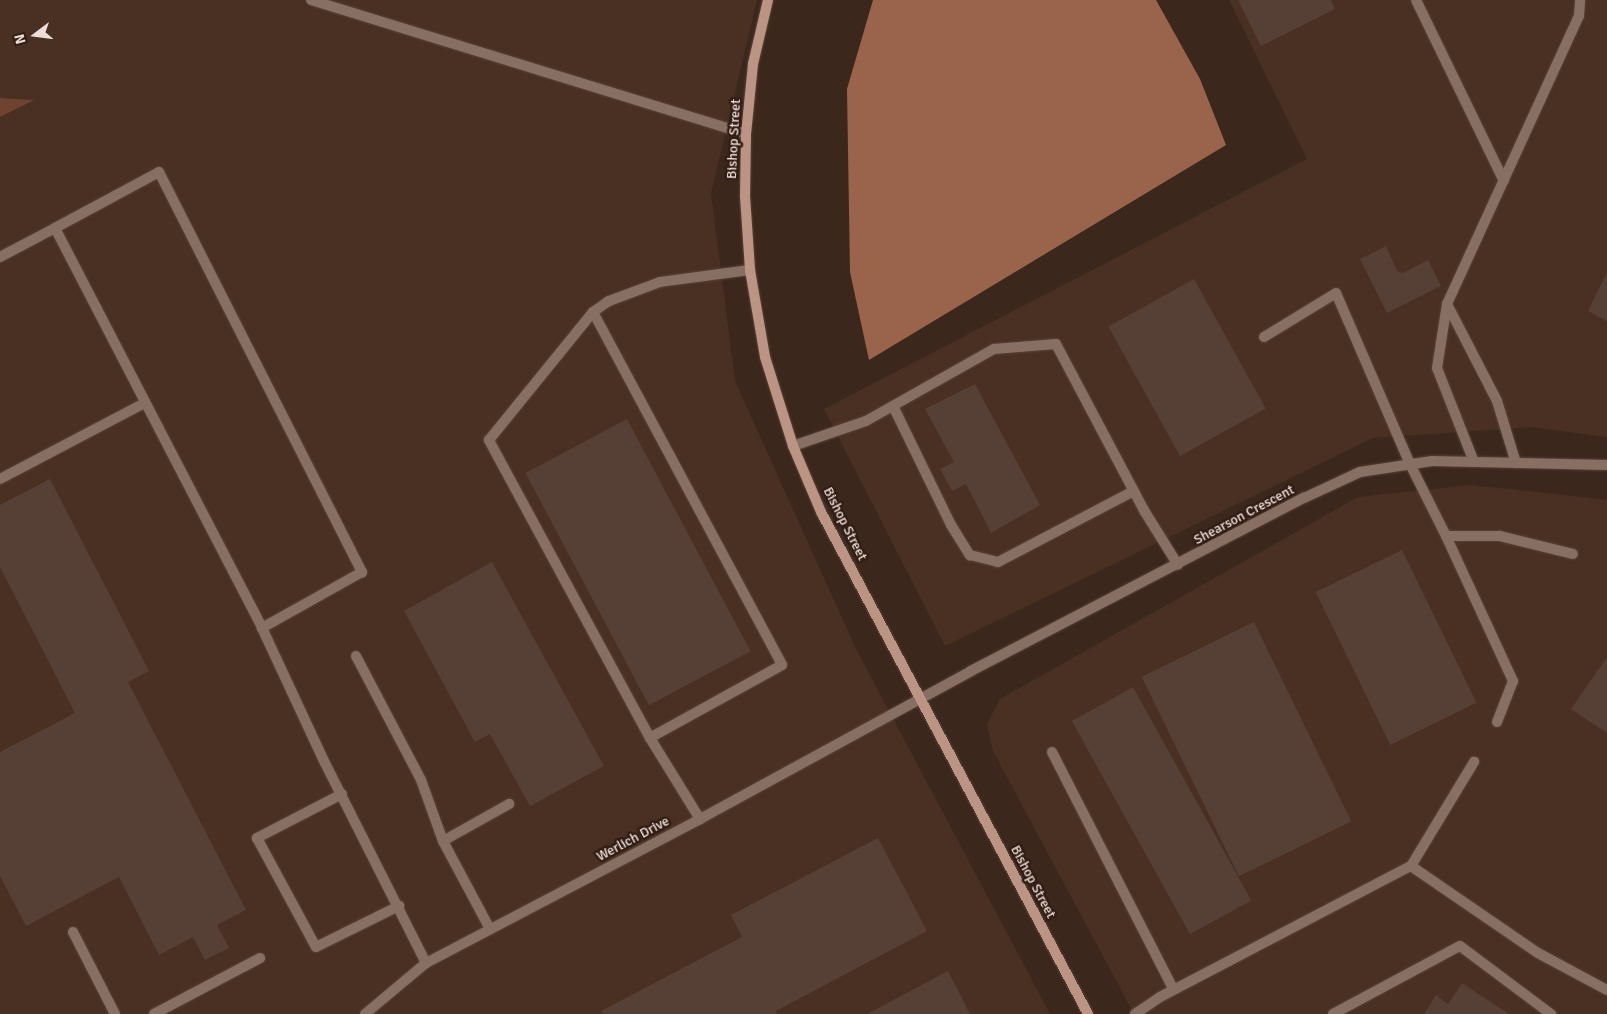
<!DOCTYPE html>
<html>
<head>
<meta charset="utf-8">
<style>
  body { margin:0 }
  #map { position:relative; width:1607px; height:1014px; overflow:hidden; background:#3c271d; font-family:Signika,sans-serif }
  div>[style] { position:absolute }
  .built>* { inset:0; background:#4a3023 }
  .green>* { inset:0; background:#6f432f }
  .water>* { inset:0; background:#9a644c }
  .building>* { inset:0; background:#563f35; transform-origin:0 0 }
  .roads { filter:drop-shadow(0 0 1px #58443b) drop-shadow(0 0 1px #58443b) }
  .lane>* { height:10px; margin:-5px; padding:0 5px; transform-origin:5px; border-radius:5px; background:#886f64 }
  .street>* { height:10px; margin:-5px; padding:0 5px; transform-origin:5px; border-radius:5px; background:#886f64 }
  .secondary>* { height:10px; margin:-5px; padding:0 5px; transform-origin:5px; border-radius:5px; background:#bb9483 }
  span { translate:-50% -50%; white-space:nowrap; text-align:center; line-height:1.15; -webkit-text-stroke:5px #321d14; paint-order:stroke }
  .street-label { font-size:14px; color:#edded8 }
  .north { position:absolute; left:10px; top:10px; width:50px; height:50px; -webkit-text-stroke:4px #321d14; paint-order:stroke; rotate:255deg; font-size:14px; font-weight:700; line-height:20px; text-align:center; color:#edded8 }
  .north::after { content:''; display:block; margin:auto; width:18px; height:22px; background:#edded8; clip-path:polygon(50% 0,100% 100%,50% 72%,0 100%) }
</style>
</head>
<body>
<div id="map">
  <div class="built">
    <div style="clip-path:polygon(0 0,757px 0,711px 193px,735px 381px,856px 649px,1050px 1014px,0 1014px,0 117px,33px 100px,0 98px)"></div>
    <div style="clip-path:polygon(1229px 0,1607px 0,1607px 437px,1532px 427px,1373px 438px,945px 646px,824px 409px,1307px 159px)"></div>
    <div style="clip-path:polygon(1471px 485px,1607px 500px,1607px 1014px,1134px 1014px,993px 751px,987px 724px,1000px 699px,1358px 497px)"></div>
  </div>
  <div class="green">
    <div style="clip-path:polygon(0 98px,34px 100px,0 117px)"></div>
  </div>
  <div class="water">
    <div style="clip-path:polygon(873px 0,1156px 0,1200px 79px,1226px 145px,869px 360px,850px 272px,847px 89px)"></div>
  </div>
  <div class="building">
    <div style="clip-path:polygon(1238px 0,1331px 0,1335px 9px,1261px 46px)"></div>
    <div style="clip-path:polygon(1386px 246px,1397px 271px,1403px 273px,1428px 260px,1441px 286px,1387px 313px,1360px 259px)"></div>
    <div style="clip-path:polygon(1607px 272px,1607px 321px,1588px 311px)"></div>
    <div style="left:1194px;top:279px;width:148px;height:98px;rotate:61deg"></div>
    <div style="clip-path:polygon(975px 384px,1040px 505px,991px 533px,966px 484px,952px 491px,940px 469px,954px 462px,925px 409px)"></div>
    <div style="left:627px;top:419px;width:263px;height:115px;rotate:62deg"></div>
    <div style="clip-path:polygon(50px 479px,149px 671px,128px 682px,246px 910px,217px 925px,229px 948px,205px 960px,193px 937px,159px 955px,119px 877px,26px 926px,0 876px,0 752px,75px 713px,0 567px,0 505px)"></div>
    <div style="left:1402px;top:550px;width:170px;height:96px;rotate:64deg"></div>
    <div style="clip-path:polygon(492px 562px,604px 766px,530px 806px,490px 734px,475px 742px,404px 611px)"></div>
    <div style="left:1254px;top:622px;width:222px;height:125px;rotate:64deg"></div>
    <div style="clip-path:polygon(1607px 657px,1607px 733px,1571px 709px)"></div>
    <div style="left:1133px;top:687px;width:244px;height:70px;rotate:61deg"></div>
    <div style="clip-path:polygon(878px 838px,927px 931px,776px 1011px,777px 1014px,603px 1014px,601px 1011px,742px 937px,731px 915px)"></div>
    <div style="clip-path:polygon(948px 971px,970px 1014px,867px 1014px)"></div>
    <div style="clip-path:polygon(1462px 983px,1509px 1014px,1424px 1014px,1436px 995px,1448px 1004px)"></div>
  </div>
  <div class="roads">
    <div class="lane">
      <div style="left:311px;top:0;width:455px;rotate:17.1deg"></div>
      <div style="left:1416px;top:0;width:201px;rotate:64.1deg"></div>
      <div style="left:55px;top:228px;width:118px;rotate:-28.3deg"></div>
      <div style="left:159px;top:172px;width:449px;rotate:63.1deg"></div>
      <div style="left:362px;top:572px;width:115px;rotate:150.8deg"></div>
      <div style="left:0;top:257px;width:62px;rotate:-27.8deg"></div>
      <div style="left:55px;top:228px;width:450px;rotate:62.6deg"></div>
      <div style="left:262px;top:628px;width:149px;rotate:65deg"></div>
      <div style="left:325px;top:763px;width:224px;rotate:63.2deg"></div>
      <div style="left:1447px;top:304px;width:109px;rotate:62.7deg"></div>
      <div style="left:1497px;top:401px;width:65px;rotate:73deg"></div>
      <div style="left:593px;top:312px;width:400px;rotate:61.8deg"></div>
      <div style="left:782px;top:665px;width:151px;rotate:151.1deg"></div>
      <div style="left:1264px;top:337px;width:84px;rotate:-31.4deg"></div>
      <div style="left:1336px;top:293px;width:186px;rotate:66.6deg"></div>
      <div style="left:1410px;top:464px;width:80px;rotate:63.4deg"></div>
      <div style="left:1446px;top:536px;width:160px;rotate:65.2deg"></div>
      <div style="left:1513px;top:681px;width:44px;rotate:111.3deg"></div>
      <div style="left:893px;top:406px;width:132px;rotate:64deg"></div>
      <div style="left:951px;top:525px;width:36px;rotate:58deg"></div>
      <div style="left:970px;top:555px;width:29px;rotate:14deg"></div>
      <div style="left:998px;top:562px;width:153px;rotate:-27.6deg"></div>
      <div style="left:793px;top:446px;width:77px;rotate:-18.9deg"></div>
      <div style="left:866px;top:421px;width:147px;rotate:-29.4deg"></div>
      <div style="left:994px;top:349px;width:62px;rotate:-4.6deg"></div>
      <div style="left:1056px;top:344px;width:190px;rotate:62.1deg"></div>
      <div style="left:1145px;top:512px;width:62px;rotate:58.1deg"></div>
      <div style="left:1474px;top:462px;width:101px;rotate:-111.5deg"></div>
      <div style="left:1437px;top:368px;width:65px;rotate:-81.1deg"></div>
      <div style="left:1447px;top:304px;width:317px;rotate:-65.4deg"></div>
      <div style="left:1579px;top:16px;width:16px;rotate:-86deg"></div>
      <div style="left:0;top:479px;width:164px;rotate:-27.7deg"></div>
      <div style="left:1446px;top:536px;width:54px"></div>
      <div style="left:1500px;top:536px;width:75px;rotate:13.9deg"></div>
      <div style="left:356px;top:656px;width:140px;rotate:62.3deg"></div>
      <div style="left:421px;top:780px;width:65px;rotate:70.2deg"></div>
      <div style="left:1052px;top:752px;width:267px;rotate:62.9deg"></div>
      <div style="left:342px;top:794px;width:96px;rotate:152.6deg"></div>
      <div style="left:257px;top:838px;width:124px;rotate:61.6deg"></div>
      <div style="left:316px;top:947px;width:93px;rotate:-26.3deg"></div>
      <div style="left:700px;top:819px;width:95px;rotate:-121.7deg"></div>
      <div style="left:650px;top:738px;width:339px;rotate:-118.4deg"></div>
      <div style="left:489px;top:440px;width:165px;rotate:-50.9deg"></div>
      <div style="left:593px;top:312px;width:19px;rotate:-35deg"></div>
      <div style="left:609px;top:301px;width:54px;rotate:-20.4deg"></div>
      <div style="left:660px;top:282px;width:91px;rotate:-7.6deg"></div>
      <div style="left:1411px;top:866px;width:122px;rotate:-58.8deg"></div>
      <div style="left:490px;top:929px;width:100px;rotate:-118.1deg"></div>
      <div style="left:443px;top:841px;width:76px;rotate:-29.3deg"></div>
      <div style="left:73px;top:932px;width:92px;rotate:62.9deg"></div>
      <div style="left:154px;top:1014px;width:120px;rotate:-27.8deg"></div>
      <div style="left:1135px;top:1014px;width:30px;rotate:-34deg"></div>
      <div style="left:1160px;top:997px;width:283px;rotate:-27.6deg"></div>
      <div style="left:1411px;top:866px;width:154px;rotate:34.4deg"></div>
      <div style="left:1538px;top:953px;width:78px;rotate:28.2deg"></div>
      <div style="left:1333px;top:1014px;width:144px;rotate:-28.2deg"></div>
      <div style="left:1460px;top:946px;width:114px;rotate:36.8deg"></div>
    </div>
    <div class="street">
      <div style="left:365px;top:1014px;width:80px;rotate:-39.9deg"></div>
      <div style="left:426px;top:963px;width:310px;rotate:-27.7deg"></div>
      <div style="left:700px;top:819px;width:309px;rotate:-28.6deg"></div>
      <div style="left:971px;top:671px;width:375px;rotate:-27.5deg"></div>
      <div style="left:1304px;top:498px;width:62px;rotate:-24.9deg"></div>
      <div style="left:1360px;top:472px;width:73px;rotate:-8.7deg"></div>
      <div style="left:1432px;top:461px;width:175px;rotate:1.3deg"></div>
    </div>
    <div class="secondary">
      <div style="left:768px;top:0;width:66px;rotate:103.2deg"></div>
      <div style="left:753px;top:64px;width:70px;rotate:95.7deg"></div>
      <div style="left:746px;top:134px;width:62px;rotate:90.9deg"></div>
      <div style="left:745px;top:196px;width:74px;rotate:86.1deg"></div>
      <div style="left:750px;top:270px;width:88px;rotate:80.2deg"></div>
      <div style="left:765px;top:357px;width:93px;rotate:72.5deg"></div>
      <div style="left:793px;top:446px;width:72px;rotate:67deg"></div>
      <div style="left:821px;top:512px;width:569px;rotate:61.99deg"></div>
    </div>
  </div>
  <div class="street-label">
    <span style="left:734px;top:139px;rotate:-87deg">Bishop Street</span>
    <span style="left:1244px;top:515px;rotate:-28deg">Shearson Crescent</span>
    <span style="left:845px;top:524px;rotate:63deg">Bishop Street</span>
    <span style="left:633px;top:839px;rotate:-28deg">Werlich Drive</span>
    <span style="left:1033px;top:882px;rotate:62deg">Bishop Street</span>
  </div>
  <div class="north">N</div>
</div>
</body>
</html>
